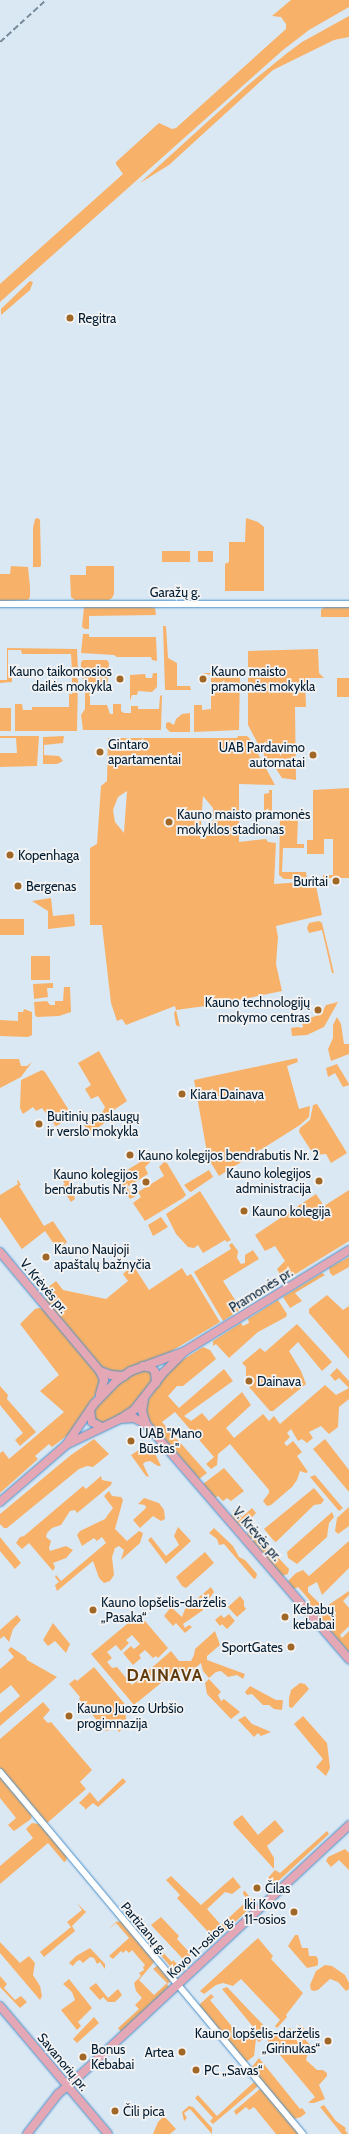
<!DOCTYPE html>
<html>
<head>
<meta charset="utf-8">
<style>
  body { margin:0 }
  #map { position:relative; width:349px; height:2134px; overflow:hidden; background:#dae8f4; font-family:Cabin,sans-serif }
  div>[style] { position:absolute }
  .green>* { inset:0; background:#f8b168; transform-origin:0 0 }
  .roads { filter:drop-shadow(0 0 1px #4a90c8) drop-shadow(0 0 1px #4a90c8) }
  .minor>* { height:6px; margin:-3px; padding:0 3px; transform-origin:3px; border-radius:3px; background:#fff }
  .major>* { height:8px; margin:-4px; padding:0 4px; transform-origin:4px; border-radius:4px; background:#e3a7b6 }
  .rail>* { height:1.5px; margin-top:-0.75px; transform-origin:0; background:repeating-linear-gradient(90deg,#768a9a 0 6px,transparent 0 9px) }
  .dots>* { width:11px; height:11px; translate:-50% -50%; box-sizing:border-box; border:2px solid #f3f3f3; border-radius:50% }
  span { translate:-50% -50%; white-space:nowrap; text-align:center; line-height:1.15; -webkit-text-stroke:3.5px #f3f3f3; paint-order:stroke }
  .poi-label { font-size:13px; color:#001b31 }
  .left { translate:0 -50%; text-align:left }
  .right { translate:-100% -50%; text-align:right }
  .street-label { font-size:13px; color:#001b31 }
  .district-label { font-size:17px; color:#623b0c; font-weight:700; letter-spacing:1px }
</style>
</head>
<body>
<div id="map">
  <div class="green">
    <div style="clip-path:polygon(291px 0,349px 0,349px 7px,309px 30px,283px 50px,0 302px,0 284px,123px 174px,116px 164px,116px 162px,159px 123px,172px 129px,176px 128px,286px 29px,286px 24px,281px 17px,272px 16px)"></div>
    <div style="clip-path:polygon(349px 16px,349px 37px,334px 40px,273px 70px,169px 165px,140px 183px,248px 85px,286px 54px,302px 42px)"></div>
    <div style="clip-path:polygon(30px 281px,33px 282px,30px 290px,1px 315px,1px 309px)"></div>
    <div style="clip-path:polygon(38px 518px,40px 520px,41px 565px,40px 567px,33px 567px,33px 528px,35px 519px)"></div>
    <div style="clip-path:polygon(246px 518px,258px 522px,264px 527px,264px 591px,225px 591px,225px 564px,229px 562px,229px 542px,245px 542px)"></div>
    <div style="left:190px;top:551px;width:11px;height:28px;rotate:90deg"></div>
    <div style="left:198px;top:551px;width:15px;height:11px"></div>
    <div style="clip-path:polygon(11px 566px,28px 567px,30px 587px,30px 597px,28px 600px,0 601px,0 574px,10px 574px)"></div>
    <div style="clip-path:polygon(86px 566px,114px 566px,114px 594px,112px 598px,109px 600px,75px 600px,71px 597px,70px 575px,86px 575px)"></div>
    <div style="clip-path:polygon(84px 607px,151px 607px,155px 608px,156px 615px,89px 616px,89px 629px,85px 629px,82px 627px)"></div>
    <div style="clip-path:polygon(324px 607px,349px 607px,349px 617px,321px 617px,321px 610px)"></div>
    <div style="clip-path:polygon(163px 626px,166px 626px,168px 658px,177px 663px,177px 686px,190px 686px,191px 690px,165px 690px)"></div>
    <div style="clip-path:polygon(83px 634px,89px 634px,89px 637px,156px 637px,157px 661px,152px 660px,151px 657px,117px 657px,114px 655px,81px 653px)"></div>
    <div style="clip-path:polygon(7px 648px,77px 649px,78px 670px,72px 672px,71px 654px,22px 654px,21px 650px,8px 650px,8px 674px,12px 675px,12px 682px,0 683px,0 680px,7px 680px)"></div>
    <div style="clip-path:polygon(318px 649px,319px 673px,324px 678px,305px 678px,306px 707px,295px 707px,296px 780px,282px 778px,271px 761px,267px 761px,248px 725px,248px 651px)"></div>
    <div style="clip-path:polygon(83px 660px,107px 660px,109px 663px,107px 689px,90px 689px,90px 705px,107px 705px,110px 714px,113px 714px,113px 704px,121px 704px,121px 711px,124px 713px,131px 713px,131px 706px,138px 706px,138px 709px,159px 709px,160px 696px,162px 695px,161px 730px,83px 730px,81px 715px,85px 709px,85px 682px,81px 676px,81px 662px)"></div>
    <div style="clip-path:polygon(153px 673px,157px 673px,157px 687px,152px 692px,138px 691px,137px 695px,132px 695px,130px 701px,130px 675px,145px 674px,146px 678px,152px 678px)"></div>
    <div style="clip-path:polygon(202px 673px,240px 673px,239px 730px,194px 732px,194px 705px,202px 705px,202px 710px,211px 709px,211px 675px)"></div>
    <div style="clip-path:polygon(72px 676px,78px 679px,77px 731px,15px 731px,15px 704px,22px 704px,23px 710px,32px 710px,32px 707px,69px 707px,69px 694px,72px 694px)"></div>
    <div style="left:349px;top:678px;width:19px;height:12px;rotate:90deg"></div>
    <div style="left:0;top:708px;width:11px;height:23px"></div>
    <div style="clip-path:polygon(190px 713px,190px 732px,170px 732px,166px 728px,166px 723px,169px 722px,174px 725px,176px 719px,182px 714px)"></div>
    <div style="clip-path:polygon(0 736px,39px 736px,37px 766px,0 767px,0 753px,17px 753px,16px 738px,0 738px)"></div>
    <div style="clip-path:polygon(64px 736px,63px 743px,44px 745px,44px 755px,59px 756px,63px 761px,57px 764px,43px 764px,43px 737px)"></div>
    <div style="clip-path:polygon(evenodd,238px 736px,247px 736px,250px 739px,275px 785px,239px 784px,239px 842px,266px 839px,268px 842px,276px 843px,274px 884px,315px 881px,322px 915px,276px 926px,278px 937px,276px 964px,282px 991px,220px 1004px,176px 1010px,180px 1027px,176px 1025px,174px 1013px,176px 1010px,175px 1006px,126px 1025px,122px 1019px,117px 1021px,111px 1003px,102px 925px,90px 925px,90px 848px,97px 844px,101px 786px,107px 781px,108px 738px,237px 738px,238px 736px,127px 791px,124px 832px,124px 833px,115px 822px,113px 810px,118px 797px,127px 791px,238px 736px,203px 796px,213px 808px,214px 819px,209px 831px,200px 838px,203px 796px)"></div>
    <div style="clip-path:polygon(349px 788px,349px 878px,323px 878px,323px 875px,333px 875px,333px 839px,324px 839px,324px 854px,307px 854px,307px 840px,313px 840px,313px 790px)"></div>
    <div style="clip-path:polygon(269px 790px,272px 790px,272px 817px,264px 817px,264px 794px,269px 793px)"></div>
    <div style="clip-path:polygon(280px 815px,298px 818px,297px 844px,304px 844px,304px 848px,283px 848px,282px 872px,306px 872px,307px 879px,284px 879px,279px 875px)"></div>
    <div style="clip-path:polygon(51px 898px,53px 916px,74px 914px,75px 926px,48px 929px,48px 911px,32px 901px)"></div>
    <div style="left:0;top:919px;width:24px;height:16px"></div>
    <div style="clip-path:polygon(319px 921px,322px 923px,334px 973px,332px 973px,322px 930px,309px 933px,307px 928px,309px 923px)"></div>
    <div style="left:31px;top:956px;width:19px;height:24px"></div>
    <div style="clip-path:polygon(53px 983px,53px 988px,47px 988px,48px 997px,34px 999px,33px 984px)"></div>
    <div style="clip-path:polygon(64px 987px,70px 987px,71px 1012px,59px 1016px,37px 1017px,35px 1015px,34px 1002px,47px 1001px,50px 1005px,55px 1005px,55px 1001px,63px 1001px)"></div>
    <div style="clip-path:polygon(338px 1002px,324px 1027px,307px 1035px,292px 1036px,291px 1028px,298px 1027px,301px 1028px,303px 1027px,302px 1021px,321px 1014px,326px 1005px)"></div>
    <div style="clip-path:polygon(24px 1009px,32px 1012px,32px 1035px,28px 1037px,0 1036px,0 1020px,18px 1021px,18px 1012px,23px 1012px)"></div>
    <div style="clip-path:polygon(337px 1017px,341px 1024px,344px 1044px,349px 1044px,349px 1054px,331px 1061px,328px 1049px,333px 1038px,333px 1025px)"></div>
    <div style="clip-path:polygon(99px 1051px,127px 1101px,111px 1112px,113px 1117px,89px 1134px,84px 1125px,102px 1113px,105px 1107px,98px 1096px,91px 1099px,85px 1089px,91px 1085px,78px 1063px)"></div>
    <div style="clip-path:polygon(297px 1058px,298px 1062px,287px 1066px,299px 1109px,310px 1106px,309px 1117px,300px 1125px,219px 1176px,208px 1158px,194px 1080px)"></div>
    <div style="clip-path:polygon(0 1059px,19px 1059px,21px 1066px,27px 1066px,32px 1062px,21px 1077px,0 1088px)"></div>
    <div style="clip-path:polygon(337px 1064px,349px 1084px,349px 1085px,343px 1087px,335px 1073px,328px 1077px,326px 1068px)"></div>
    <div style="clip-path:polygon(42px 1070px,45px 1072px,70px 1112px,69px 1118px,50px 1130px,55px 1125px,42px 1108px,36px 1111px,33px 1107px,23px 1114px,20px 1108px,21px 1080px)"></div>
    <div style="clip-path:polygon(317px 1104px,347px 1153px,331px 1163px,326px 1154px,314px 1155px,299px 1132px,300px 1128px,310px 1120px,313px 1105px)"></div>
    <div style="clip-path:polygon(158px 1151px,158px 1154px,145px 1167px,148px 1174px,127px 1187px,133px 1196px,135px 1194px,136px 1196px,130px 1199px,116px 1177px)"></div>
    <div style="clip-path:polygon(164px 1162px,167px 1163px,186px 1195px,183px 1198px,145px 1221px,133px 1203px,141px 1197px,138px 1192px,164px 1176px,159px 1167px)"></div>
    <div style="clip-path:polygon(209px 1170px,213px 1177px,191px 1192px,189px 1191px,184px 1185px)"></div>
    <div style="clip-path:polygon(69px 1178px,79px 1193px,74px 1196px,75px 1199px,71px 1202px,61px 1186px,65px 1184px,63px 1181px)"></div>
    <div style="clip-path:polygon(18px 1180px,21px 1185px,19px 1186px,44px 1226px,53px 1221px,67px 1242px,58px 1250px,45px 1231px,22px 1249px,21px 1248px,0 1217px,0 1195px,18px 1184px,17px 1181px)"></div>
    <div style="clip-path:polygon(349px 1190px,349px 1241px,284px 1281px,277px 1269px,285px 1261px,275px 1246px,265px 1251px,255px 1235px,316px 1194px,324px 1206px)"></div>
    <div style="clip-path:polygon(200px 1191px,231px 1240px,227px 1242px,225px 1240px,203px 1253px,198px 1245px,194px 1248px,188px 1247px,176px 1234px,166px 1214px)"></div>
    <div style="clip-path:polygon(161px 1217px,168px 1227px,153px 1236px,148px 1225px)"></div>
    <div style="clip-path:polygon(232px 1243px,238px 1251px,237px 1258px,241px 1264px,245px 1263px,245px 1255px,253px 1250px,259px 1259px,223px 1281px,237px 1303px,274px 1279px,277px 1280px,279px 1284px,223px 1321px,194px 1272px,231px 1249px,229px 1245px)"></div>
    <div style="clip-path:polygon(349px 1257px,349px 1267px,333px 1276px,330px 1273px,329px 1268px)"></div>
    <div style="clip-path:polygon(133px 1265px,149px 1290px,182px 1268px,187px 1276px,191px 1274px,220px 1322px,170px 1352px,115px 1374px,102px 1368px,45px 1300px,51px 1295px,46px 1289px,56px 1281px,63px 1290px,106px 1299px,128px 1281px,123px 1274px)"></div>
    <div style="clip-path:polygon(322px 1273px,325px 1275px,295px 1293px,302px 1301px,290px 1308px,283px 1297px)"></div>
    <div style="clip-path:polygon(327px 1295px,343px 1310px,349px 1306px,349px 1359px,309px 1313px,309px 1309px)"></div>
    <div style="clip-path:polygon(278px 1300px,287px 1314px,286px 1317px,258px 1332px,229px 1358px,216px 1344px,213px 1346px,213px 1341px,241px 1323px,243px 1326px,249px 1323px,248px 1319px)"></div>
    <div style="clip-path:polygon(35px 1309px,39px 1308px,44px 1310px,97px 1373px,101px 1383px,99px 1389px,69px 1434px,52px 1447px,49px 1444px,35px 1456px,38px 1459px,0 1493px,0 1453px,3px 1451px,9px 1459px,64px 1412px,40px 1391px,59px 1375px,20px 1324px)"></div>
    <div style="clip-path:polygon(297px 1324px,332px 1362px,322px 1371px,298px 1342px,289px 1351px,301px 1371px,306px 1384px,273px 1411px,270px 1411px,249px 1387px,252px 1384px,246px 1377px,246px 1367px,242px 1363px,260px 1348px,265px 1352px)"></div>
    <div style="clip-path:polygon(203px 1347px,210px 1350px,216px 1359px,183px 1386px,177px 1386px,168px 1396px,179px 1408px,224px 1369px,233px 1381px,184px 1416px,191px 1421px,202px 1413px,209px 1421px,242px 1392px,251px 1405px,226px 1428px,234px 1438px,263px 1414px,269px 1421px,274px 1416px,280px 1424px,325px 1385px,336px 1395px,349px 1388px,339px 1378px,335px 1381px,330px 1375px,337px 1368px,349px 1381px,349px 1399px,339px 1407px,338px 1427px,329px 1434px,321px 1426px,309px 1432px,313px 1438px,307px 1443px,302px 1439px,298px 1441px,291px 1429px,287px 1433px,290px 1437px,284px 1443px,287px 1446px,293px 1441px,302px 1452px,297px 1456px,308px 1472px,306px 1473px,300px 1471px,297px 1480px,292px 1487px,271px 1505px,267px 1506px,263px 1501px,269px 1493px,269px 1490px,230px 1444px,218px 1454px,217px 1465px,211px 1469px,206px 1464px,214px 1457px,175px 1412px,162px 1422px,207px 1473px,199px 1479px,147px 1418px,145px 1407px,147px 1402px,162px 1379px,176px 1364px)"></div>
    <div style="clip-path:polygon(148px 1370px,151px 1372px,152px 1382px,139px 1401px,126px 1412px,102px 1424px,94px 1419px,93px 1411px,107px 1393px,129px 1376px,140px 1371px)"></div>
    <div style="clip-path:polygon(0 1386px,8px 1395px,7px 1399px,36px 1432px,20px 1446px,15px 1440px,23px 1433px,0 1405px)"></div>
    <div style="clip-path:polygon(94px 1439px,109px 1454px,93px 1467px,87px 1466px,79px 1469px,7px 1528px,4px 1528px,0 1524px,0 1514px,71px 1455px)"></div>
    <div style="clip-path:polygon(325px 1439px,349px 1470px,349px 1492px,313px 1449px)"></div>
    <div style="clip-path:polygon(150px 1443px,161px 1466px,158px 1466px,150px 1461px,145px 1462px,143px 1464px,149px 1477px,146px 1476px,131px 1455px)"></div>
    <div style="clip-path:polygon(224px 1468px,244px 1491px,231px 1501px,227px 1498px,223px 1501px,218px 1496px,215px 1498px,203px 1484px)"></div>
    <div style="clip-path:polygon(315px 1475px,342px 1507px,343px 1508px,339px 1511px,310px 1477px)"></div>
    <div style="clip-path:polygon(101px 1476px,102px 1480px,112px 1482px,111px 1485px,77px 1513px,75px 1510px,70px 1511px,61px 1525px,52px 1528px,47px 1533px,46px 1537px,51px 1541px,49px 1548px,50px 1551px,66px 1546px,73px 1550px,66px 1558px,53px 1563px,55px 1567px,53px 1571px,29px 1543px,22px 1549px,16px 1543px,20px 1537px,24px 1536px,83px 1486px,86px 1489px)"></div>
    <div style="clip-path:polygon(314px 1488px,324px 1500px,321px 1504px,314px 1505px,276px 1542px,274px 1541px,264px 1529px)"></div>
    <div style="clip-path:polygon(109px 1491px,112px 1496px,121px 1497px,123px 1500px,115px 1529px,127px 1541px,139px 1531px,143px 1533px,140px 1543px,121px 1560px,124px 1550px,119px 1546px,115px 1548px,112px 1557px,114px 1575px,110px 1581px,104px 1583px,99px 1578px,93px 1561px,57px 1591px,55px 1585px,59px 1582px,55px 1577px,56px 1575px,61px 1581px,106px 1543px,102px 1537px,97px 1541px,94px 1538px,82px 1546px,77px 1535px,80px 1531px,105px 1519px,110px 1512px,113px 1508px,104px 1496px)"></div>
    <div style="clip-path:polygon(144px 1498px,159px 1503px,164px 1510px,165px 1519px,161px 1521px,153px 1516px,140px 1528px,133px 1520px,146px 1508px,145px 1505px,138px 1504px)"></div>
    <div style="clip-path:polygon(349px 1507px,349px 1526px,338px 1534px,335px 1531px,337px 1518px)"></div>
    <div style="clip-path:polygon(252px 1508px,256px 1513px,244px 1526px,240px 1526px,230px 1515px,235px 1514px,233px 1509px,242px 1517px)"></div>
    <div style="clip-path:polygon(332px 1512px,334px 1517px,329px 1523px,327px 1537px,297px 1564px,288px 1558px,287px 1552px)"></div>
    <div style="clip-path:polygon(178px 1527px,191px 1541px,166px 1564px,148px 1540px,151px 1537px,166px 1556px,179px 1545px,174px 1536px)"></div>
    <div style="clip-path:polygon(214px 1528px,233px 1546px,239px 1557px,245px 1560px,257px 1574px,256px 1578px,254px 1579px,224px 1544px,219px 1545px,217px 1539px,209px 1533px)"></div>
    <div style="clip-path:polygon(250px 1528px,289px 1569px,288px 1574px,282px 1576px,247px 1534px)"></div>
    <div style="clip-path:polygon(0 1537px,21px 1563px,15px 1569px,0 1551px)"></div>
    <div style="clip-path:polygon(349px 1541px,349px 1568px,322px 1595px,317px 1582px,308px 1587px,308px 1592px,324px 1608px,349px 1591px,349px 1595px,343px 1601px,349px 1608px,349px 1626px,340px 1635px,342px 1638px,349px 1631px,349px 1652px,306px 1603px,310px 1601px,306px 1596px,298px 1587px,294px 1589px,288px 1581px,296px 1573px,303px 1570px,309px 1576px)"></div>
    <div style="clip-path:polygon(205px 1552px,214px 1563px,186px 1588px,182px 1586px,176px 1577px)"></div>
    <div style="clip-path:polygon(211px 1587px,214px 1592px,209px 1599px,212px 1604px,183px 1624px,185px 1628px,189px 1625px,192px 1627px,185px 1633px,176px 1623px,173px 1626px,164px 1616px,171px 1607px,182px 1617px,185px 1609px)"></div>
    <div style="clip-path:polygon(240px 1596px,244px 1601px,244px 1606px,246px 1609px,237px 1617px,228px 1607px)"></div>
    <div style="clip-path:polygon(139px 1614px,168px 1648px,158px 1658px,156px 1656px,153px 1658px,145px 1650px,139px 1655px,141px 1658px,133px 1665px,123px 1653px,131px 1646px,134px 1649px,140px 1644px,132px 1635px,126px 1640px,129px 1643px,121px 1651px,116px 1645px,107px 1652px,112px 1658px,107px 1662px,112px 1668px,117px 1667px,132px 1685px,171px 1651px,179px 1661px,191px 1661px,194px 1655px,195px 1649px,215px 1631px,220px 1645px,207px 1656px,207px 1660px,245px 1674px,243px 1679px,237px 1675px,228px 1677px,221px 1671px,216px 1672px,209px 1678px,203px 1671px,201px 1663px,192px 1671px,182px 1673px,177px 1670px,134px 1705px,91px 1654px)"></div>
    <div style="clip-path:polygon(229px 1614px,235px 1621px,227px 1629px,222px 1624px,220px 1626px,215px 1620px,221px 1615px,224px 1618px)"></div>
    <div style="clip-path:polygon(17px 1615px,21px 1620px,13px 1629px,9px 1642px,4px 1636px,0 1639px,0 1630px)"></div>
    <div style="clip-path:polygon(53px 1623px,70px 1644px,66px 1653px,55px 1641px,48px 1646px,43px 1640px)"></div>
    <div style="clip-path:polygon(11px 1647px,26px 1657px,27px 1660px,57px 1677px,0 1726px,0 1713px,20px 1696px,11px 1685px,0 1694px,0 1669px,14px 1657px,8px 1650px)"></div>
    <div style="clip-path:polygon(94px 1667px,124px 1703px,127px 1725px,119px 1732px,116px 1728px,106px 1731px,79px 1699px,80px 1697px,69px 1684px,75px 1679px,77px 1681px)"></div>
    <div style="clip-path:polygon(209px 1679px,221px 1692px,218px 1695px,221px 1701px,224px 1699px,240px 1712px,231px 1719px,207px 1694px,205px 1683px)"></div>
    <div style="clip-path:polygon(300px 1683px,305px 1684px,309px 1689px,292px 1708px,289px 1707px,289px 1698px,291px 1690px)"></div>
    <div style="clip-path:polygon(250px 1686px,276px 1700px,283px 1700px,282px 1710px,274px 1709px,269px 1705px,263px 1705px,252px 1694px,247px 1695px,245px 1692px)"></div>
    <div style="clip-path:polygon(43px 1702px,50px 1710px,43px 1718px,48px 1723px,51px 1722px,92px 1770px,80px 1782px,86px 1789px,46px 1824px,0 1769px,0 1739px)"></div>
    <div style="clip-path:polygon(245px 1716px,252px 1724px,271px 1732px,261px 1736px,258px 1733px,254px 1737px,238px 1720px)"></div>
    <div style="clip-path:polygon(303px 1716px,327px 1743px,330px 1768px,326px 1776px,316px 1767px,323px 1759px,294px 1724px)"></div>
    <div style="clip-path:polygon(0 1776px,32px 1815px,31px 1819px,14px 1831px,8px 1825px,16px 1818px,0 1798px)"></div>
    <div style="clip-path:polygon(123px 1778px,126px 1782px,98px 1807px,93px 1803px,85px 1810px,85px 1808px,79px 1803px,90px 1792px,98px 1802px)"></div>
    <div style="clip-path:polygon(242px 1815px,258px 1835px,275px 1820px,284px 1831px,267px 1846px,274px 1858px,274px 1869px,234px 1825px,233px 1822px)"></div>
    <div style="clip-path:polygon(32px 1823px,39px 1824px,44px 1829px,67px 1857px,66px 1861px,64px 1862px,48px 1843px,0 1884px,0 1866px,33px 1838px,26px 1829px)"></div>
    <div style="clip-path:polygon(327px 1831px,329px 1834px,273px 1886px,267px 1879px,275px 1870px,280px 1873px)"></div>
    <div style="clip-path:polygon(345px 1849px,349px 1853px,349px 1870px,339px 1860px,331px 1867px,326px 1861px,328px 1857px)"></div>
    <div style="clip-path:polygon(171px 1876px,201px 1905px,233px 1877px,241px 1887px,232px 1894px,225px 1892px,207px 1909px,221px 1925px,248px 1900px,243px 1894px,244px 1890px,255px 1903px,211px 1945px,205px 1939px,210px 1934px,177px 1898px,180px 1895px,166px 1880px)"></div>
    <div style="clip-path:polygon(77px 1903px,86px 1912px,72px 1926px,75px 1931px,44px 1957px,40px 1952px,71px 1927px,67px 1922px,82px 1910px)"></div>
    <div style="clip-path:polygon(161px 1917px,179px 1936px,177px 1939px,190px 1953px,190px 1960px,192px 1962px,179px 1974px,176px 1973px,173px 1976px,167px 1969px,170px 1966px,142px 1933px,144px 1932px,172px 1962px,173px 1960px,178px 1965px,183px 1959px,151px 1925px)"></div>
    <div style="clip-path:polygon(121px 1921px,155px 1961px,139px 1980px,154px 1995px,167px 1983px,153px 1969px,158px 1965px,171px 1981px,167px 1984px,169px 1987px,121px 2032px,118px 2028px,139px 2009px,135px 2005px,142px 1998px,136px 1991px,134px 1983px,141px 1976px,139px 1973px,144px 1970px,143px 1967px,145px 1965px,132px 1950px,129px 1953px,126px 1950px,123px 1953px,121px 1951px,113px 1959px,109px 1956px,129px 1938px,116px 1923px,108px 1930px,116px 1922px)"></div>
    <div style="clip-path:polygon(295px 1935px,298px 1935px,302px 1948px,308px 1948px,309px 1956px,316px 1956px,318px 1959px,318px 1965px,316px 1966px,307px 1968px,288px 1946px)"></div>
    <div style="clip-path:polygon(258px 1938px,273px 1956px,271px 1959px,303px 1993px,286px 2015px,287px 2017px,277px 2028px,275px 2026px,280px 2020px,241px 1979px,233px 1986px,223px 1983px,216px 1985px,204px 1994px,200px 1991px)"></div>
    <div style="clip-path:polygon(0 1942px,20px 1963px,29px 1956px,35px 1963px,33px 1975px,40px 1986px,42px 1996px,40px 2000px,0 1953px)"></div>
    <div style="clip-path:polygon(90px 1948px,105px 1964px,105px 1969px,100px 1962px,97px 1964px,94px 1958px,90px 1957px,83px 1963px,80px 1960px,77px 1961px,73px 1966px,69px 1963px,76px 1956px)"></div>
    <div style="clip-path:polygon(325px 1965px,332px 1966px,345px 1975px,349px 1983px,349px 1989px,346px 1991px,338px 1982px,330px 1979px,318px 1990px,314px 1991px,311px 1990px,310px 1985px,316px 1971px)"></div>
    <div style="clip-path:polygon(0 1976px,7px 1984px,4px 1988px,15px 2000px,21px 1996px,27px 2002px,20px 2008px,0 1987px)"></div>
    <div style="clip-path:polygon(69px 1979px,92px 2008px,78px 2022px,81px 2026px,77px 2030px,61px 2010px,75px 2000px,72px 1992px,63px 1984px)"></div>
    <div style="clip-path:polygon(96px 1983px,108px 1998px,118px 1989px,122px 1995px,115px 2002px,108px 2002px,103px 1997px,100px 2000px,89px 1988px)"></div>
    <div style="clip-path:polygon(227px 1987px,268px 2030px,277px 2035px,282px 2034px,290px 2028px,293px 2031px,300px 2025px,306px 2030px,301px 2035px,312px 2047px,308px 2053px,306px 2060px,317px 2070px,323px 2070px,327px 2073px,327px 2076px,319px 2085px,325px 2099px,314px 2103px,308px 2103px,315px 2097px,265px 2037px,259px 2042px,256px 2039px,254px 2056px,246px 2062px,199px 2005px,211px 1994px,214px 1997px,210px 2000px,244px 2041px,254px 2028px,222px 1989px)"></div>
    <div style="clip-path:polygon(94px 2017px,99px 2023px,77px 2043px,73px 2039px)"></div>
    <div style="clip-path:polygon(259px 2058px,300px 2109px,302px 2108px,306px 2113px,301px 2117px,294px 2119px,251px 2068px)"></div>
    <div style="clip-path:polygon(254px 2082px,258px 2086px,213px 2124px,210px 2121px,213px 2118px,195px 2098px,198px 2095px,217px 2116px)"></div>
    <div style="clip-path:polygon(260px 2089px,262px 2089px,300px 2134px,276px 2134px,254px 2107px,249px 2110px,246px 2107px,236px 2115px,234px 2111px)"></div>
    <div style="clip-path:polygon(324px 2105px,336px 2121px,346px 2128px,345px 2130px,348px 2134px,342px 2134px,320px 2107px)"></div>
    <div style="clip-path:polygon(189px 2106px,193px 2107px,212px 2128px,212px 2134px,190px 2109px,184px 2113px,187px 2118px,184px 2121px,182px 2112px)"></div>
    <div style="clip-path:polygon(164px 2116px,176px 2129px,170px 2134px,153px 2134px,158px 2122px)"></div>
  </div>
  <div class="roads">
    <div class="minor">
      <div style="left:0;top:604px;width:349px"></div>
      <div style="left:0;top:1772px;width:472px;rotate:50.1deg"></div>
    </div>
    <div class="major">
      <div style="left:0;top:1252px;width:155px;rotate:50deg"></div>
      <div style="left:100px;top:1371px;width:10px;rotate:66deg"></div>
      <div style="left:104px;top:1380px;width:15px;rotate:106deg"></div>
      <div style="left:143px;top:1366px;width:9px;rotate:13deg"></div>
      <div style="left:152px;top:1368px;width:5px;rotate:53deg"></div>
      <div style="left:155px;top:1372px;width:11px;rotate:85deg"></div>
      <div style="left:100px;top:1371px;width:12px;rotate:20deg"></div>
      <div style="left:111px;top:1375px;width:13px;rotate:4deg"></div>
      <div style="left:144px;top:1399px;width:12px;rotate:99deg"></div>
      <div style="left:142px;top:1411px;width:14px;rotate:73deg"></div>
      <div style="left:90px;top:1410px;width:12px;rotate:81deg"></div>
      <div style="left:92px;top:1422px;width:11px;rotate:27deg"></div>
      <div style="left:120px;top:1419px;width:14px;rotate:-4deg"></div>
      <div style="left:134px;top:1418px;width:13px;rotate:27deg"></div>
      <div style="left:146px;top:1424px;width:311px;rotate:49.2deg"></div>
      <div style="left:68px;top:1444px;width:58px;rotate:-25.7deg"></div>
      <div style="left:120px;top:1419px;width:17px;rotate:-33deg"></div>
      <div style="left:134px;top:1410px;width:47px;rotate:-51.9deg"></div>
      <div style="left:163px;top:1373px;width:28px;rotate:-45deg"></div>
      <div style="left:0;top:1502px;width:87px;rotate:-40.8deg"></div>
      <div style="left:66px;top:1445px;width:50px;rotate:-55.7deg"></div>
      <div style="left:94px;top:1404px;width:30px;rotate:-46deg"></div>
      <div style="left:115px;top:1382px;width:19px;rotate:-35deg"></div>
      <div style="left:131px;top:1371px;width:58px;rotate:-20.3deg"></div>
      <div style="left:185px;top:1351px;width:193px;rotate:-31.6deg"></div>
      <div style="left:0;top:2006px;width:167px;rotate:49.8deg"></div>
      <div style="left:27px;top:2134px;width:51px;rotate:-52.2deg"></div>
      <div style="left:58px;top:2094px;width:23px;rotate:-40deg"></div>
      <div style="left:76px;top:2079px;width:373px;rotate:-42.9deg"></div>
    </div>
  </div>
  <div class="rail">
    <div style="left:0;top:42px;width:62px;rotate:-42.4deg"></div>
  </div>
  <div class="dots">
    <div style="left:70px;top:318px;background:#a16727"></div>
    <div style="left:120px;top:679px;background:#a16727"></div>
    <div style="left:203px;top:679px;background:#a16727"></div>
    <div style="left:100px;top:752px;background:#a16727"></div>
    <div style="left:313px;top:755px;background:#a16727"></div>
    <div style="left:169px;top:822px;background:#a16727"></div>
    <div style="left:10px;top:855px;background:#a16727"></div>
    <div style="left:336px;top:881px;background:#a16727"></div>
    <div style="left:18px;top:886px;background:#a16727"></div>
    <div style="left:318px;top:1010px;background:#a16727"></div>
    <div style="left:182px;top:1094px;background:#a16727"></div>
    <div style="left:39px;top:1124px;background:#a16727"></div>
    <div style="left:130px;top:1155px;background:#a16727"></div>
    <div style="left:319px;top:1181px;background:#a16727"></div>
    <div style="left:146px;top:1182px;background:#a16727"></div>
    <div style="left:244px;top:1211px;background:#a16727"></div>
    <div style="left:46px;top:1257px;background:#a16727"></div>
    <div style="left:249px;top:1381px;background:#a16727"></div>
    <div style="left:131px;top:1441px;background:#a16727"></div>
    <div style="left:93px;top:1610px;background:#a16727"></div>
    <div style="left:285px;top:1617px;background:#a16727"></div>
    <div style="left:291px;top:1647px;background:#a16727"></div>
    <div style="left:69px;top:1716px;background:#a16727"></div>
    <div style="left:257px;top:1888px;background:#a16727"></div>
    <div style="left:294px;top:1912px;background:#a16727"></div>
    <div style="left:328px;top:2041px;background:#a16727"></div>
    <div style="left:182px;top:2052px;background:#a16727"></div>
    <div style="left:83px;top:2057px;background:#a16727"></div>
    <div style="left:196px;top:2070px;background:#a16727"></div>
    <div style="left:115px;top:2111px;background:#a16727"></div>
  </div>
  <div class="poi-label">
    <span class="left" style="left:78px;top:318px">Regitra</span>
    <span class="right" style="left:112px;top:679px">Kauno taikomosios<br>dailės mokykla</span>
    <span class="left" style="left:211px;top:679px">Kauno maisto<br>pramonės mokykla</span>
    <span class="left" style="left:108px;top:752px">Gintaro<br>apartamentai</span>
    <span class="right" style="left:305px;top:755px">UAB Pardavimo<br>automatai</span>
    <span class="left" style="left:177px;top:822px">Kauno maisto pramonės<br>mokyklos stadionas</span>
    <span class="left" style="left:18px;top:855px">Kopenhaga</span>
    <span class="right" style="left:328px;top:881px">Buritai</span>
    <span class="left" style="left:26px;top:886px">Bergenas</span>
    <span class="right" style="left:310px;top:1010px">Kauno technologijų<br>mokymo centras</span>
    <span class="left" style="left:190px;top:1094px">Kiara Dainava</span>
    <span class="left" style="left:47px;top:1124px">Buitinių paslaugų<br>ir verslo mokykla</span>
    <span class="left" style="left:138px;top:1155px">Kauno kolegijos bendrabutis Nr. 2</span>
    <span class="right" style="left:311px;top:1181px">Kauno kolegijos<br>administracija</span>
    <span class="right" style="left:138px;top:1182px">Kauno kolegijos<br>bendrabutis Nr. 3</span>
    <span class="left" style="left:252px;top:1211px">Kauno kolegija</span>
    <span class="left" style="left:54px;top:1257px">Kauno Naujoji<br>apaštalų bažnyčia</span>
    <span class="left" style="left:257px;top:1381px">Dainava</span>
    <span class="left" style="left:139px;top:1441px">UAB "Mano<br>Būstas"</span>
    <span class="left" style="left:101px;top:1610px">Kauno lopšelis-darželis<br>„Pasaka“</span>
    <span class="left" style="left:293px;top:1617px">Kebabų<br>kebabai</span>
    <span class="right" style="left:283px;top:1647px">SportGates</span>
    <span class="left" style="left:77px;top:1716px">Kauno Juozo Urbšio<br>progimnazija</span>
    <span class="left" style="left:265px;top:1888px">Čilas</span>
    <span class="right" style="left:286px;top:1912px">Iki Kovo<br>11-osios</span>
    <span class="right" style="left:320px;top:2041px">Kauno lopšelis-darželis<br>„Girinukas“</span>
    <span class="left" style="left:91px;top:2057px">Bonus<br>Kebabai</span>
    <span class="right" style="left:174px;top:2052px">Artea</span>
    <span class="left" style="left:204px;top:2070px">PC „Savas“</span>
    <span class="left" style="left:123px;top:2111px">Čili pica</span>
  </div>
  <div class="street-label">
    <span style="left:175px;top:592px">Garažų g.</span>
    <span style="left:44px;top:1286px;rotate:50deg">V. Krėvės pr.</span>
    <span style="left:261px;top:1290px;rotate:-32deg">Pramonės pr.</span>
    <span style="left:257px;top:1534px;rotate:49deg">V. Krėvės pr.</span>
    <span style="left:144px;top:1928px;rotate:50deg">Partizanų g.</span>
    <span style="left:200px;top:1947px;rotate:-43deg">Kovo 11-osios g.</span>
    <span style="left:63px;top:2062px;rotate:50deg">Savanorių pr.</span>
  </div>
  <div class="district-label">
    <span style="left:165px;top:1676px">DAINAVA</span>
  </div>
</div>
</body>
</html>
